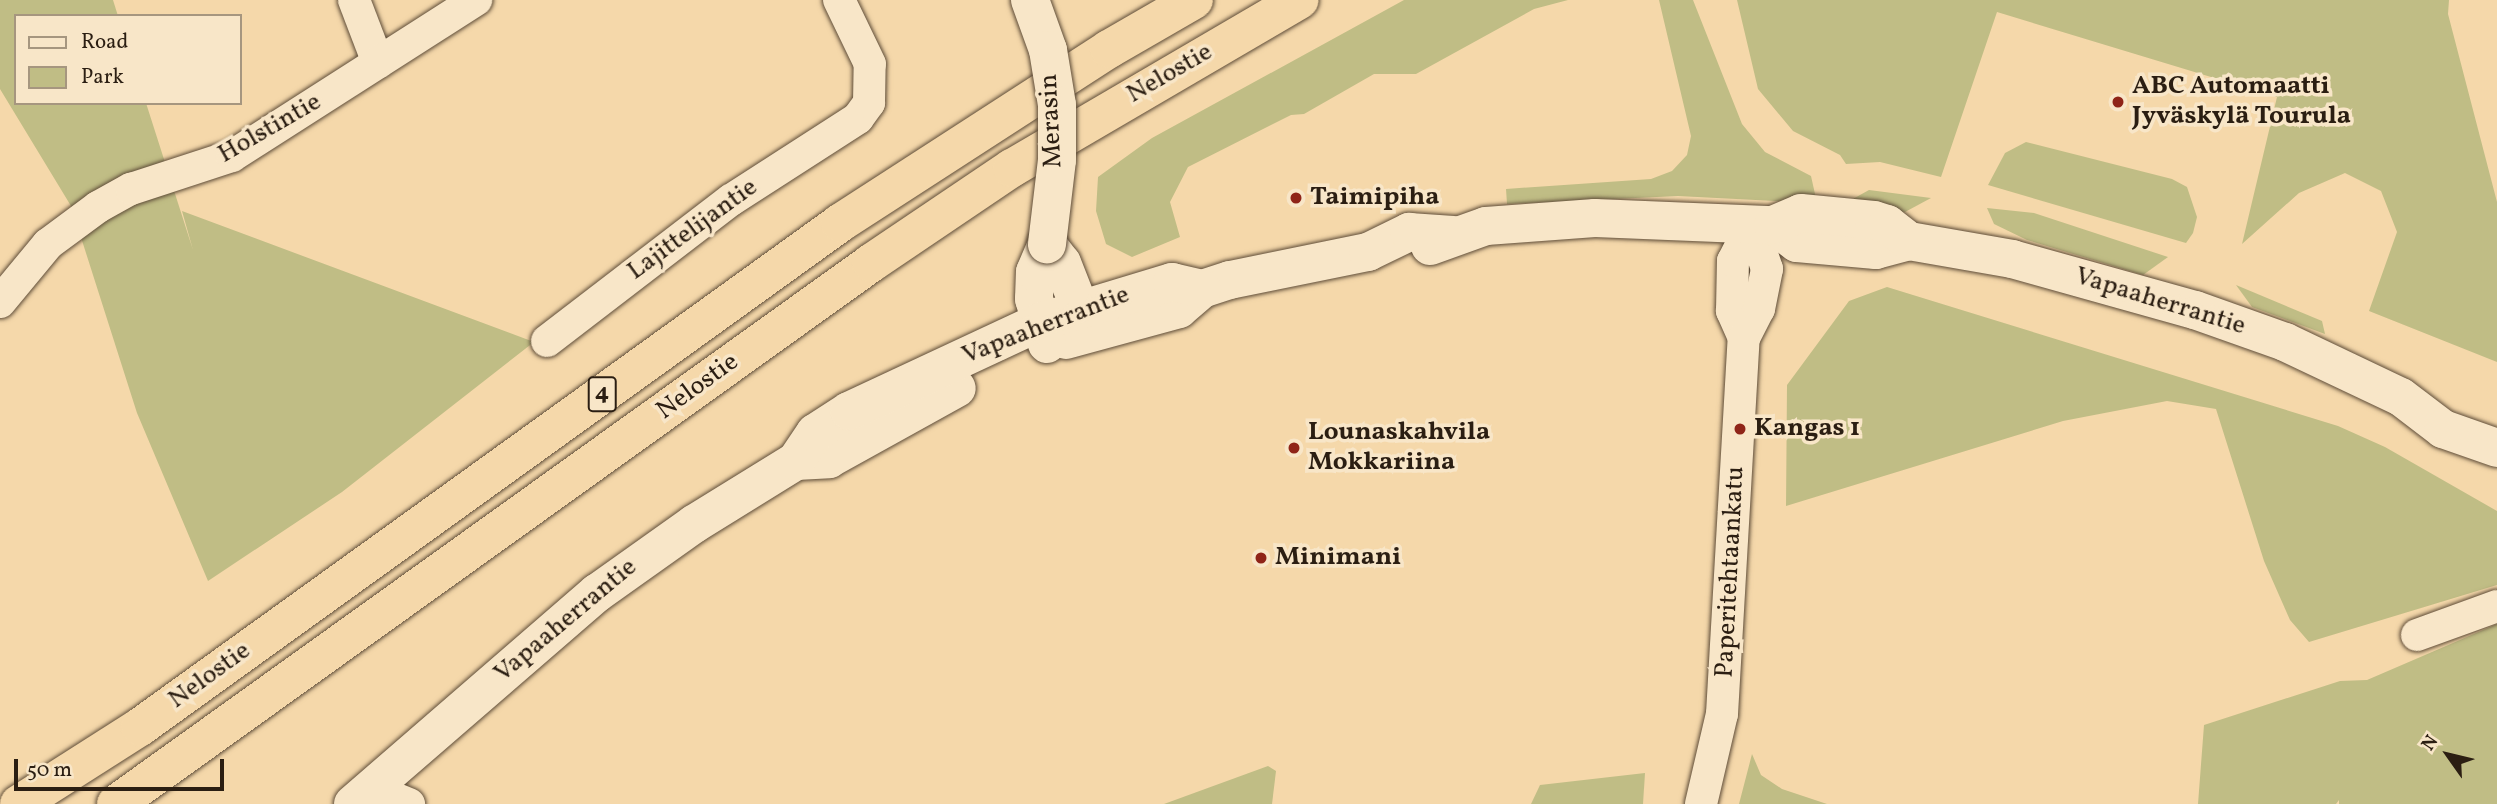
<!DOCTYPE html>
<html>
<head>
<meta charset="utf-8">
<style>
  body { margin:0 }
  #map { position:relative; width:2497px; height:804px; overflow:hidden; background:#f5d8aa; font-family:Vollkorn,serif }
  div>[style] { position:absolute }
  .green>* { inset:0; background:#c0bd85 }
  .roads { filter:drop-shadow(0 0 2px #5e4c38) drop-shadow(0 0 2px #5e4c38) }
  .minor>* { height:32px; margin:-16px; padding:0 16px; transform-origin:16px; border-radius:16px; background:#f8e6c8 }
  .tertiary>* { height:38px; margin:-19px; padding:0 19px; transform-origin:19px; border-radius:19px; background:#f8e6c8 }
  .trunk>* { height:38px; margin:-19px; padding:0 19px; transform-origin:19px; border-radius:19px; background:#f5d8aa }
  .bridges { filter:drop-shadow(0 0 2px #5e4c38) drop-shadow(0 0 2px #5e4c38) }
  .tertiary-bridge>* { height:38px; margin:-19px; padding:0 19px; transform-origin:19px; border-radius:19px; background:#f8e6c8 }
  .dots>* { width:19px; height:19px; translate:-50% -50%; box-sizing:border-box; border:4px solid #f8e6c8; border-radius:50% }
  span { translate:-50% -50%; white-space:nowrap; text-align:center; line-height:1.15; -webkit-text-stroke:7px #f8e6c8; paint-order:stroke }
  .shield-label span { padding:2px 5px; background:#f8e6c8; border:2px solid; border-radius:5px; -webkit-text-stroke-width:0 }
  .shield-label { font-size:24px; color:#2b1e12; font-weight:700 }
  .street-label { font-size:26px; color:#2b1e12 }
  .poi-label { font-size:26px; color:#2b1e12; font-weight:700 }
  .left { translate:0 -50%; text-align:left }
  .legend { position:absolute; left:14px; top:14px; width:228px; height:91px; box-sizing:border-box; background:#f8e6c8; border:2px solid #a6967f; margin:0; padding:9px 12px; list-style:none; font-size:21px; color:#2b1e12 }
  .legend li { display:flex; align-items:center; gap:14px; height:35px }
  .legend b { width:35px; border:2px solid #a6967f }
  .north { position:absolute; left:2413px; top:720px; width:70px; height:70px; -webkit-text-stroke:5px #f8e6c8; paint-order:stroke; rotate:304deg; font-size:19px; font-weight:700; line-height:28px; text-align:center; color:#2b1e12 }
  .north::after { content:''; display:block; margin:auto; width:24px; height:32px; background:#2b1e12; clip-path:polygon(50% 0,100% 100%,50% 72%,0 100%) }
  .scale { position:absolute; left:14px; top:759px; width:210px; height:32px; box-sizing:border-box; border:4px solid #2b1e12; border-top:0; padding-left:9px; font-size:21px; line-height:24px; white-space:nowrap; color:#2b1e12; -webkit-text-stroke:5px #f8e6c8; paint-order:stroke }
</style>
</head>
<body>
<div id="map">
  <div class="green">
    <div style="clip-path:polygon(0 0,113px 0,118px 16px,16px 16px,16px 103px,146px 103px,193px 250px,182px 211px,534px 342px,342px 492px,208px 581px,137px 413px,71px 206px,0 89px)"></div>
    <div style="clip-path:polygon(1404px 0,1568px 0,1534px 9px,1416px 74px,1374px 74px,1304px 114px,1291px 115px,1188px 167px,1170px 202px,1180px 237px,1132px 257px,1106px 244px,1096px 211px,1098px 177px,1152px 138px)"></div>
    <div style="clip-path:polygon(1659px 0,1693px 0,1742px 124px,1765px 152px,1811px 176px,1817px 203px,1678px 196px,1507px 204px,1506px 189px,1651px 179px,1672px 171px,1687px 155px,1691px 136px)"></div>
    <div style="clip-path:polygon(1737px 0,2449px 0,2448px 14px,2497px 202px,2497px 362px,2369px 311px,2397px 232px,2381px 191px,2345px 173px,2299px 193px,2242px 244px,2277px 97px,1997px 12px,1941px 177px,1880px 162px,1846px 164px,1840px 155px,1793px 131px,1758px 89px)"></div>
    <div style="clip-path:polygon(2026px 142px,2172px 179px,2187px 187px,2197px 217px,2193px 233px,2186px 243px,1988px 185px,2005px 153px)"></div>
    <div style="clip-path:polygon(1869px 190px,1931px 198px,1905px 212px,1880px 213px,1842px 205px)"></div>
    <div style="clip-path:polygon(1987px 208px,2034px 213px,2168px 257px,2143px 275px,2027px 240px,1994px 224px)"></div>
    <div style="clip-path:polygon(2236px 285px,2322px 321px,2325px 334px,2252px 307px)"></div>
    <div style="clip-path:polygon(1887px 287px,2338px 426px,2385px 447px,2497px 511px,2497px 585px,2309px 642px,2290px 620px,2264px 561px,2216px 409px,2167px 401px,2063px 421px,1786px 506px,1787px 385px,1849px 301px)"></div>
    <div style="clip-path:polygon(2497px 624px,2497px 804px,2339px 804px,2339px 800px,2336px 804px,2198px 804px,2204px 725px,2340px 681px,2367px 680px)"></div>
    <div style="clip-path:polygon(1752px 754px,1761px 775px,1782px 789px,1827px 804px,1739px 804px)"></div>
    <div style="clip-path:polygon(1268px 766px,1276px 771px,1272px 804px,1164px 804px)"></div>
    <div style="clip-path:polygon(1645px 773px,1643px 804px,1531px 804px,1540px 785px)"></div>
  </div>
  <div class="roads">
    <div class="minor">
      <div style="left:354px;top:0;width:67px;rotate:69.1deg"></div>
      <div style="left:0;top:302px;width:75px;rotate:-50.4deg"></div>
      <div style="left:48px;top:244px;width:62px;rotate:-36.5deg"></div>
      <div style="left:98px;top:207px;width:38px;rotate:-29deg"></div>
      <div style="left:131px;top:189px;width:106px;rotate:-18.1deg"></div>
      <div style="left:232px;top:156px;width:290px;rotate:-32.6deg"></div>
      <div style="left:1744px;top:338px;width:30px;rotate:-114deg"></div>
      <div style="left:1732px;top:311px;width:50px;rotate:-88.9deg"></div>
      <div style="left:1733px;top:261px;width:42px;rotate:-62.8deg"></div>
      <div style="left:547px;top:341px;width:232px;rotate:-37.5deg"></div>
      <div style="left:731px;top:200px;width:151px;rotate:-32.8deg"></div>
      <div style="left:858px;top:118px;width:19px;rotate:-54deg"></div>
      <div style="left:869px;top:103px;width:39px;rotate:-89deg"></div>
      <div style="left:870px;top:64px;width:71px;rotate:-115.8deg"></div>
      <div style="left:2417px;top:635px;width:85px;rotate:-19.9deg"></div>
      <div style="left:374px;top:804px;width:15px;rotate:-98deg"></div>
      <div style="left:372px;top:789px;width:40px;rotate:22deg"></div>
      <div style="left:1701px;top:804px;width:92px;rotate:-76.9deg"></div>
      <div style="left:1722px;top:714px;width:377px;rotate:-86.7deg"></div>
      <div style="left:1744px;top:338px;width:33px;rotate:-63deg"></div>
      <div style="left:1759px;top:309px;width:41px;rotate:-78.7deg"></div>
      <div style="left:1767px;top:269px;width:47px;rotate:-108.4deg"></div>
    </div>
    <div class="tertiary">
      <div style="left:1773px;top:225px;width:30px;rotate:37deg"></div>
      <div style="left:1797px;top:243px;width:79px;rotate:5.1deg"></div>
      <div style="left:1876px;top:250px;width:34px;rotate:-15deg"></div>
      <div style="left:1909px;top:241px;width:105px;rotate:9.9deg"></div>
      <div style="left:2012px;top:259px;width:190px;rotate:15.6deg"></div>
      <div style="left:2195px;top:310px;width:96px;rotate:19.6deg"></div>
      <div style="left:2285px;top:342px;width:128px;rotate:25.4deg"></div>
      <div style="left:2401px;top:397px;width:53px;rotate:37.3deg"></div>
      <div style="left:2443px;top:429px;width:57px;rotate:19.4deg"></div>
      <div style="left:1430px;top:246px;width:59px;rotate:-19.7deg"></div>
      <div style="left:1486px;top:226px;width:109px;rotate:-4.2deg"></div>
      <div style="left:1595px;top:218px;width:178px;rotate:2.3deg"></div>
      <div style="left:1773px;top:225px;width:30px;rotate:-23deg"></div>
      <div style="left:1801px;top:213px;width:73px;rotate:5.5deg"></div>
      <div style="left:1874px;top:220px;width:14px;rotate:17deg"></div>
      <div style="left:1887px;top:224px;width:28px;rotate:38deg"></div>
      <div style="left:1066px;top:340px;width:117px;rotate:-15.3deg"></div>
      <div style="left:1179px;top:309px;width:30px;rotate:-41deg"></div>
      <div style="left:1202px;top:289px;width:29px;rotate:-18deg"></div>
      <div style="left:1230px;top:280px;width:141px;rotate:-11.5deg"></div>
      <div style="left:1368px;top:252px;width:46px;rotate:-26deg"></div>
      <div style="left:1409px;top:232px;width:44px;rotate:3.9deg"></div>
      <div style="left:1047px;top:344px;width:47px;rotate:-106.1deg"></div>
      <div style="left:1034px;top:299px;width:27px;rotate:-88deg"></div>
      <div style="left:1035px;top:272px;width:30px;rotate:-67deg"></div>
      <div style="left:1047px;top:244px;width:24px;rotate:52deg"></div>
      <div style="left:1062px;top:263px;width:74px;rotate:68.6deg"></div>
      <div style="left:796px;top:461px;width:33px;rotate:-3deg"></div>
      <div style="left:829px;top:459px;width:146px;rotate:-29deg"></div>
      <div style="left:353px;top:804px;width:323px;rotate:-40.9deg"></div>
      <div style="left:597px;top:593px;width:119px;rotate:-35.4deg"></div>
      <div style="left:694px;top:524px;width:120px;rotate:-31.7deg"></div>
      <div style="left:796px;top:461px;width:34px;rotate:-56deg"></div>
      <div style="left:815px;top:433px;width:40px;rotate:-32.9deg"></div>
      <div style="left:849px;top:411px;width:211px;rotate:-25deg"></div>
      <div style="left:1040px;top:322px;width:138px;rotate:-16.9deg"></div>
      <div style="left:1172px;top:282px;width:31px;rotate:13deg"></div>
    </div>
    <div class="trunk">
      <div style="left:19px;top:804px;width:143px;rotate:-32.5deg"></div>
      <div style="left:140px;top:727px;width:863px;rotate:-35.75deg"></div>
      <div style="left:840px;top:223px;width:320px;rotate:-32.9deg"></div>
      <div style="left:1109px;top:49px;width:98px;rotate:-30deg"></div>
      <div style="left:116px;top:804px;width:929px;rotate:-35.62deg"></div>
      <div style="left:871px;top:263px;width:170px;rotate:-34deg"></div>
      <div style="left:1012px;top:168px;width:333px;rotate:-30.3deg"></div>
    </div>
  </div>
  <div class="bridges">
    <div class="tertiary-bridge">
      <div style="left:1030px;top:0;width:53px;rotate:70.2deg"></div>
      <div style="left:1048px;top:50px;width:56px;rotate:80.7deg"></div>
      <div style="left:1057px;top:105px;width:55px;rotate:90deg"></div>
      <div style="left:1057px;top:160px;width:85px;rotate:96.8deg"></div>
    </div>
  </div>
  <div class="dots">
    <div style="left:2118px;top:102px;background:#8f2418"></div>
    <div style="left:1296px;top:198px;background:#8f2418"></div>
    <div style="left:1740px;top:429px;background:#8f2418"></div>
    <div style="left:1294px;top:448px;background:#8f2418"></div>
    <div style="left:1261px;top:558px;background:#8f2418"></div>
  </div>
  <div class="shield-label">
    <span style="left:602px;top:394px">4</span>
  </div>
  <div class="street-label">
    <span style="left:1170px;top:74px;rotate:-30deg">Nelostie</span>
    <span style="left:1052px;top:121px;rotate:-93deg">Merasin</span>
    <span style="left:270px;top:129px;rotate:-30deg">Holstintie</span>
    <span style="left:693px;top:230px;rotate:-36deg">Lajittelijantie</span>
    <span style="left:2160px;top:302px;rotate:17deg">Vapaaherrantie</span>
    <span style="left:1046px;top:326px;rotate:-21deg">Vapaaherrantie</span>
    <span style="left:698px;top:387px;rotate:-36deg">Nelostie</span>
    <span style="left:1731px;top:572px;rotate:-87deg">Paperitehtaankatu</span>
    <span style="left:566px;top:621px;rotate:-40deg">Vapaaherrantie</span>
    <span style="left:210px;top:676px;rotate:-36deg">Nelostie</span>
  </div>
  <div class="poi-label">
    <span class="left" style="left:2132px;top:102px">ABC Automaatti<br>Jyväskylä Tourula</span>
    <span class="left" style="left:1310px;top:198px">Taimipiha</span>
    <span class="left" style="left:1754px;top:429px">Kangas 1</span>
    <span class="left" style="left:1308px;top:448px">Lounaskahvila<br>Mokkariina</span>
    <span class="left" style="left:1275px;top:558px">Minimani</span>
  </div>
  <ul class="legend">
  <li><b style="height:9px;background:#f8e6c8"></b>Road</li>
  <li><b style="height:19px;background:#c0bd85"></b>Park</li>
  </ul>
  <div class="north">N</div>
  <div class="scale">50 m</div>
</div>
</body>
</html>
